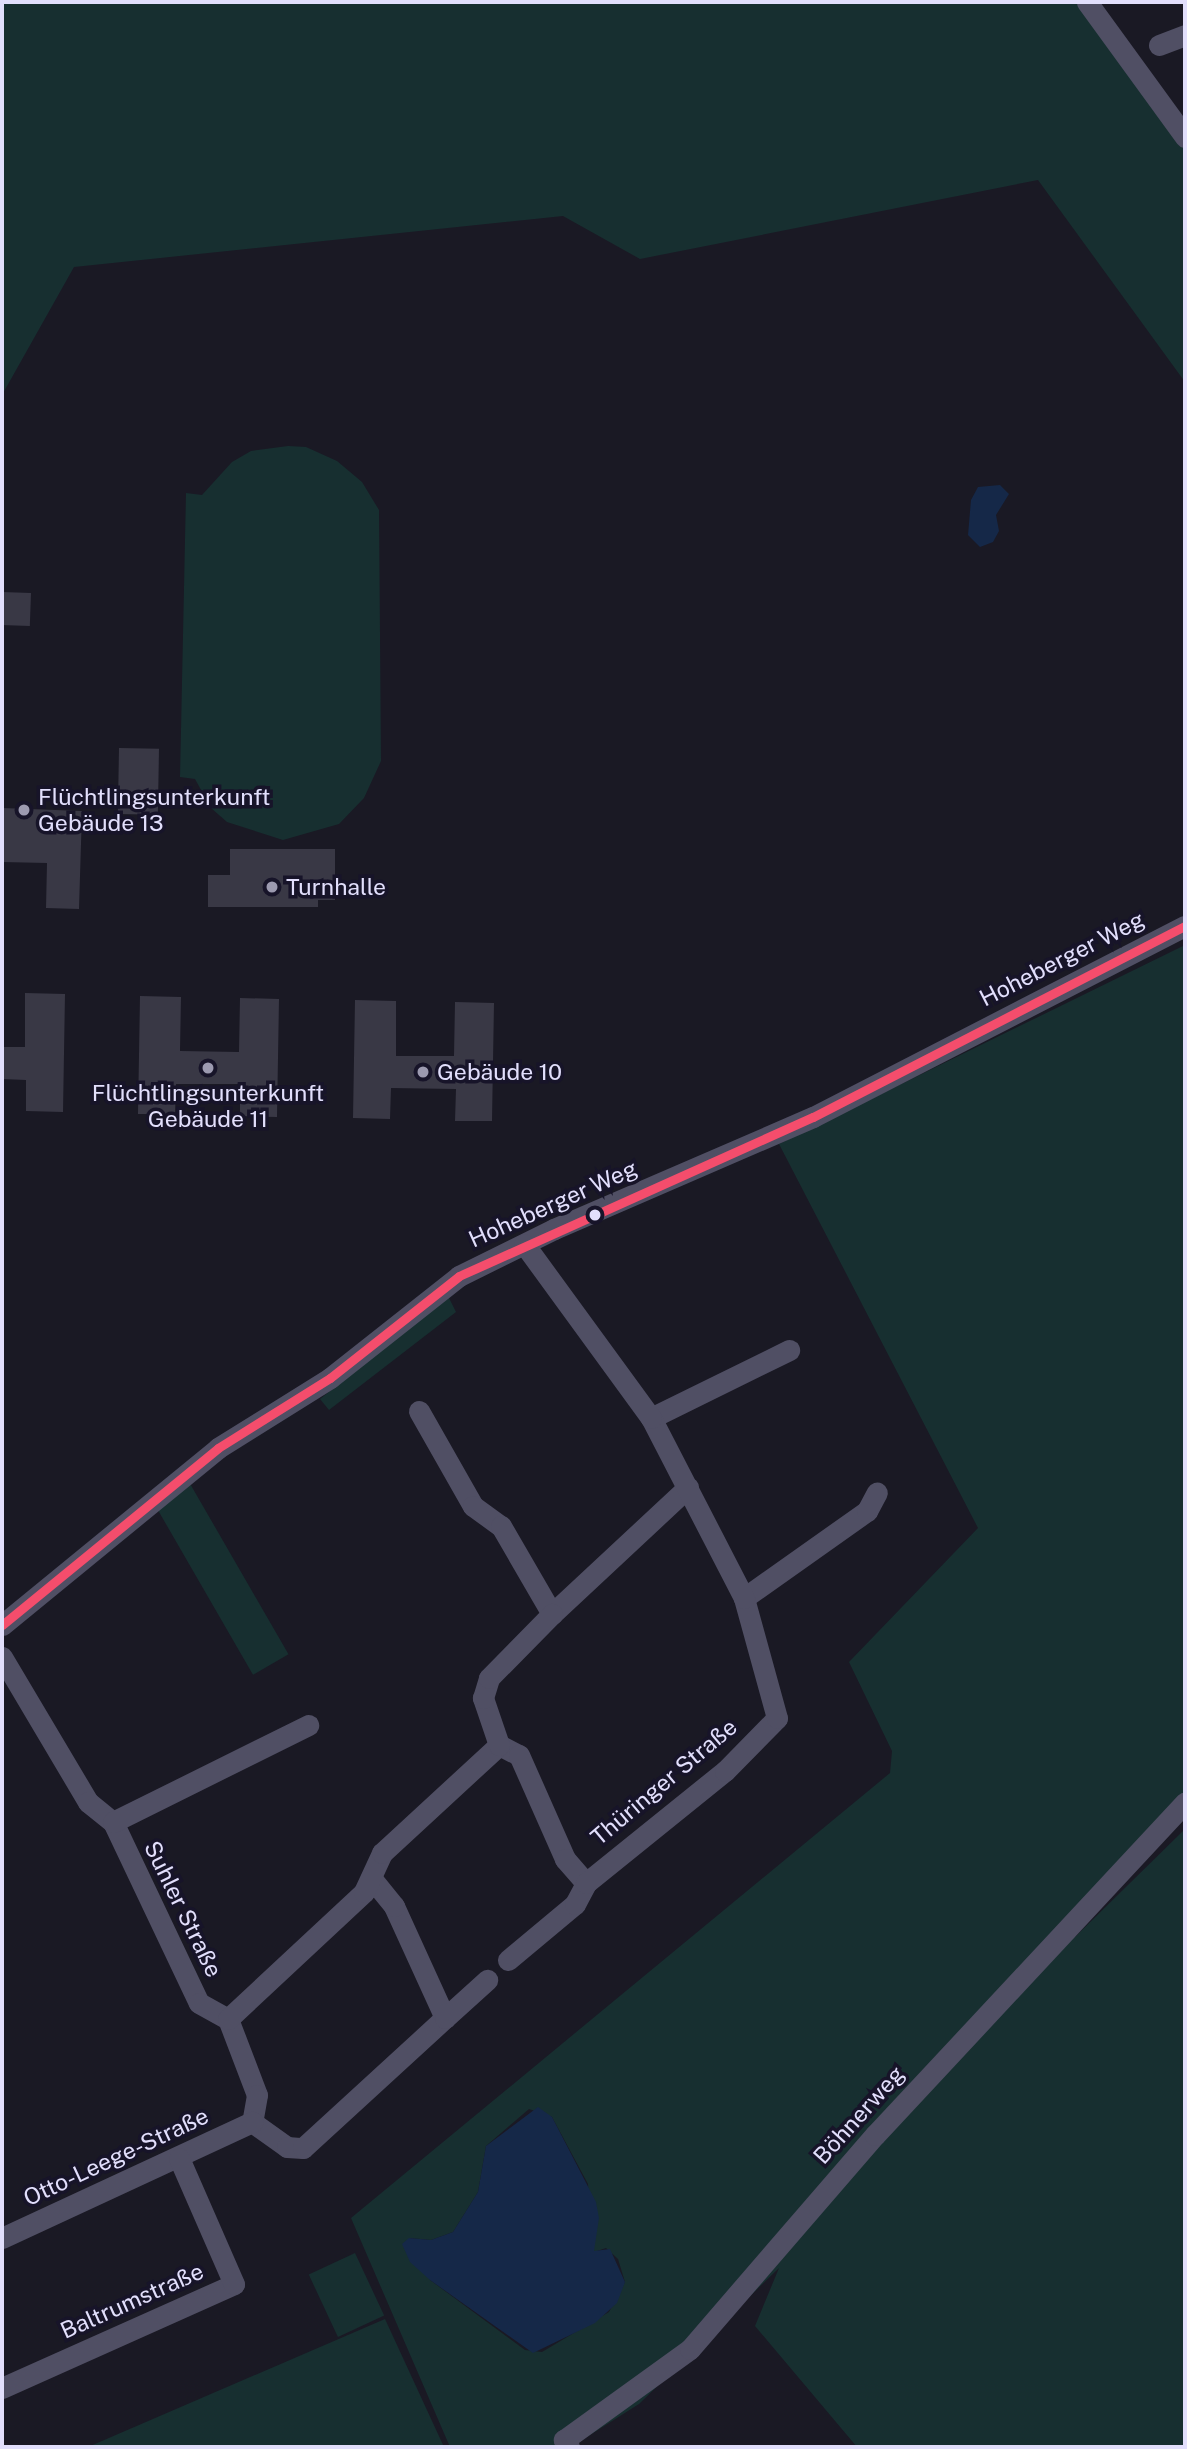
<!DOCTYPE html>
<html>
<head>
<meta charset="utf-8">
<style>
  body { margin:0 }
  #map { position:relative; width:1187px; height:2449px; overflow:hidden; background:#1a1924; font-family:"Public Sans",sans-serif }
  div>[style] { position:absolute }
  .green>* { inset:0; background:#172f30; transform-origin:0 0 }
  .water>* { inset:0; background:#152848 }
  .building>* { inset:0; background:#393845; transform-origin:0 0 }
  .minor>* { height:21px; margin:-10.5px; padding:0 10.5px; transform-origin:10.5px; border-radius:10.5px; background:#504f64 }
  .bus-1>* { height:9px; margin:-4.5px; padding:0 4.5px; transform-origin:4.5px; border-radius:4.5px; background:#f44d6c }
  .dots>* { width:19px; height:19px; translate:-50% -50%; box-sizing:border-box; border:4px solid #171429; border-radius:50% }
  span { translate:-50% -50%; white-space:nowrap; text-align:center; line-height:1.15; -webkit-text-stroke:7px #171429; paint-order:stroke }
  .poi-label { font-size:23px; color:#e2dffc }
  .left { translate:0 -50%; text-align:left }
  .street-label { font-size:23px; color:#e2dffc }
  .frame { position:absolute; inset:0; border:4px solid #e2dffc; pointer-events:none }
</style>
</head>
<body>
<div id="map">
  <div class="green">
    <div style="clip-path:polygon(2px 2px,1086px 2px,1185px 146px,1185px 382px,1038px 180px,640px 259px,563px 216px,74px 267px,2px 395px)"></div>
    <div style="clip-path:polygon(288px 446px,306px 447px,337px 461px,362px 482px,379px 510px,381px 761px,364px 798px,339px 824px,283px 840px,227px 822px,211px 808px,195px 779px,180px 777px,186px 493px,202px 495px,232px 462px,251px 451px)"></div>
    <div style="clip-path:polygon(evenodd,1185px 945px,1185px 1791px,1026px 1964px,1076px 1936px,1185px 1829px,1185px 2447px,857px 2447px,755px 2326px,779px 2268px,639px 2404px,571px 2447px,450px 2447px,351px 2218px,890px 1773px,892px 1751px,849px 1662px,978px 1528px,779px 1144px,1185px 945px,529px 2109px,552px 2117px,588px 2184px,591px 2245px,594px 2252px,606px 2248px,618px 2259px,625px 2282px,609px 2312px,542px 2352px,525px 2350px,430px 2280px,409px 2238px,431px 2240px,453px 2232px,478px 2192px,486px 2146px,529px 2109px)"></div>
    <div style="clip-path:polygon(448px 1296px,456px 1312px,329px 1410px,320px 1399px)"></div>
    <div style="left:185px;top:1475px;width:207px;height:41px;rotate:60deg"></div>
    <div style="left:355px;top:2253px;width:69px;height:51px;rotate:65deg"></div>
    <div style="clip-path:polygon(385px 2319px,444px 2447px,88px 2447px)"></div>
  </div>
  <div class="water">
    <div style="clip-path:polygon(1000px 485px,1009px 494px,996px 515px,999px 531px,993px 542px,980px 547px,968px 535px,971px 500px,978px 487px)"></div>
    <div style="clip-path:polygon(538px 2107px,552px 2117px,596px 2202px,599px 2218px,594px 2251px,610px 2249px,625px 2282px,617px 2303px,595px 2323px,533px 2353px,430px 2280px,410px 2262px,402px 2244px,409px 2238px,431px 2240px,453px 2232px,478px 2192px,486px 2146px)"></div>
  </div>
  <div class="building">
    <div style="left:2px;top:592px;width:29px;height:33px;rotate:2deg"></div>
    <div style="left:119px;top:748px;width:40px;height:66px;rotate:1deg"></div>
    <div style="clip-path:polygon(2px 808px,82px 811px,79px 909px,46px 908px,47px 863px,2px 862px)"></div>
    <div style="clip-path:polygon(230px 849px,335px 849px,335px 900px,318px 900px,318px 907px,208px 907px,208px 875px,230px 875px)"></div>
    <div style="clip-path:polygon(25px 993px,65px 994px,63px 1112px,26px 1111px,26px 1080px,2px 1079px,2px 1047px,25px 1047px)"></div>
    <div style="clip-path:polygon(140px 996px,181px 997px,180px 1051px,239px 1052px,240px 998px,279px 999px,277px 1117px,240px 1116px,240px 1084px,176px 1084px,175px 1114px,138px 1114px)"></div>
    <div style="clip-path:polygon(355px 1000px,396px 1001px,396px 1056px,454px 1056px,455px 1002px,494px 1003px,492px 1121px,455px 1121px,456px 1089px,391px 1088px,390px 1119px,353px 1118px)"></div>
  </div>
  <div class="minor">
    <div style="left:1087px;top:2px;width:167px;rotate:54deg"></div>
    <div style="left:1159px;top:45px;width:28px;rotate:-21deg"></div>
    <div style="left:419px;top:1411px;width:109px;rotate:60.4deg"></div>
    <div style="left:473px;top:1506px;width:34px;rotate:36deg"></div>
    <div style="left:501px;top:1526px;width:102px;rotate:59.9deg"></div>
    <div style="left:552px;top:1614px;width:186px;rotate:-43deg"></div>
    <div style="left:651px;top:1418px;width:154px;rotate:-26.2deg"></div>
    <div style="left:744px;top:1598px;width:151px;rotate:-35.3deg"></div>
    <div style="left:867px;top:1511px;width:21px;rotate:-62deg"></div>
    <div style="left:2px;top:1625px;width:279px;rotate:-39.3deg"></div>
    <div style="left:218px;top:1448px;width:132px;rotate:-32deg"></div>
    <div style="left:330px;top:1378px;width:164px;rotate:-38.3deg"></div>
    <div style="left:459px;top:1276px;width:106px;rotate:-26.3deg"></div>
    <div style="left:554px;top:1229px;width:282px;rotate:-23.4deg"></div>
    <div style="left:813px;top:1117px;width:418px;rotate:-27.2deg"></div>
    <div style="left:2px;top:1657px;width:169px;rotate:59.3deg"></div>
    <div style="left:88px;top:1802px;width:32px;rotate:39deg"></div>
    <div style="left:113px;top:1822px;width:200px;rotate:64.6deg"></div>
    <div style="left:199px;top:2003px;width:33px;rotate:29deg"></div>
    <div style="left:228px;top:2019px;width:81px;rotate:69.1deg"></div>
    <div style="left:257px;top:2095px;width:27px;rotate:100deg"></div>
    <div style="left:252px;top:2122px;width:43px;rotate:35.5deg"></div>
    <div style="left:287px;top:2147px;width:16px;rotate:4deg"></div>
    <div style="left:303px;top:2148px;width:193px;rotate:-42.5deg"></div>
    <div style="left:445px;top:2018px;width:123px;rotate:-114.5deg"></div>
    <div style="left:394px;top:1906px;width:36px;rotate:-129deg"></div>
    <div style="left:499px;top:1745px;width:22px;rotate:27deg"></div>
    <div style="left:519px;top:1755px;width:114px;rotate:66.1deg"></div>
    <div style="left:565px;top:1859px;width:32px;rotate:49deg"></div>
    <div style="left:113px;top:1822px;width:218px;rotate:-26.4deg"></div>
    <div style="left:508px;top:1960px;width:87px;rotate:-39.9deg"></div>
    <div style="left:575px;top:1904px;width:24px;rotate:-62deg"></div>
    <div style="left:586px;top:1883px;width:179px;rotate:-38.9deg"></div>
    <div style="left:725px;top:1771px;width:74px;rotate:-45.5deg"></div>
    <div style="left:777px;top:1718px;width:124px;rotate:-105.4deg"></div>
    <div style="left:744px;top:1598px;width:203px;rotate:-117.3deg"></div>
    <div style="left:651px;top:1418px;width:215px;rotate:-126.1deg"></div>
    <div style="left:445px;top:2018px;width:57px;rotate:-42.1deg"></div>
    <div style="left:228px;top:2019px;width:186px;rotate:-43deg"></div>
    <div style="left:364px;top:1892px;width:43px;rotate:-65.2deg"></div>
    <div style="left:382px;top:1853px;width:159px;rotate:-42.7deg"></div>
    <div style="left:499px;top:1745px;width:50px;rotate:-108.8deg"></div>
    <div style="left:483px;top:1698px;width:21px;rotate:-73deg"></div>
    <div style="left:489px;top:1678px;width:90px;rotate:-45.5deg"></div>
    <div style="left:2px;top:2238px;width:276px;rotate:-24.9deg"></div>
    <div style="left:2px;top:2388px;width:254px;rotate:-24.1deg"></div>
    <div style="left:234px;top:2284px;width:137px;rotate:-113.6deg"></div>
    <div style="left:569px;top:2447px;width:9px;rotate:-126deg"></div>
    <div style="left:564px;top:2440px;width:155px;rotate:-35.8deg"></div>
    <div style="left:690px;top:2349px;width:283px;rotate:-49.2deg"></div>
    <div style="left:875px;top:2135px;width:455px;rotate:-47deg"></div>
  </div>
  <div class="bus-1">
    <div style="left:2px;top:1625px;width:279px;rotate:-39.3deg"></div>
    <div style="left:218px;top:1448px;width:132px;rotate:-32deg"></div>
    <div style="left:330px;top:1378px;width:164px;rotate:-38.3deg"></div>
    <div style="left:459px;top:1276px;width:388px;rotate:-24.2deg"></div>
    <div style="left:813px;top:1117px;width:418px;rotate:-27.2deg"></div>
  </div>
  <div class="dots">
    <div style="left:24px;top:810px;background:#9c9ab0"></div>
    <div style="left:272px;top:887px;background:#9c9ab0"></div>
    <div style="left:208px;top:1068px;background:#9c9ab0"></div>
    <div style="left:423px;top:1072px;background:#9c9ab0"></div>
    <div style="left:595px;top:1215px;background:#e2dffc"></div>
  </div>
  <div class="poi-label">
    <span class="left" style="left:38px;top:810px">Flüchtlingsunterkunft<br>Gebäude 13</span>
    <span class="left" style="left:286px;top:887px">Turnhalle</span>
    <span class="left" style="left:437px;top:1072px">Gebäude 10</span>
    <span style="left:208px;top:1106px">Flüchtlingsunterkunft<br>Gebäude 11</span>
  </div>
  <div class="street-label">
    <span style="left:1062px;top:959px;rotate:-27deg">Hoheberger Weg</span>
    <span style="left:553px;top:1204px;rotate:-24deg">Hoheberger Weg</span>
    <span style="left:664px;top:1782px;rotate:-40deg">Thüringer Straße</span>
    <span style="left:183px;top:1909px;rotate:64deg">Suhler Straße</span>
    <span style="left:859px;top:2115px;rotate:-48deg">Böhnerweg</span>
    <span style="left:116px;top:2157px;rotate:-25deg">Otto-Leege-Straße</span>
    <span style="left:132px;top:2301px;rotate:-24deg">Baltrumstraße</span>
  </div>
  <div class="frame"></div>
</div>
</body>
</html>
